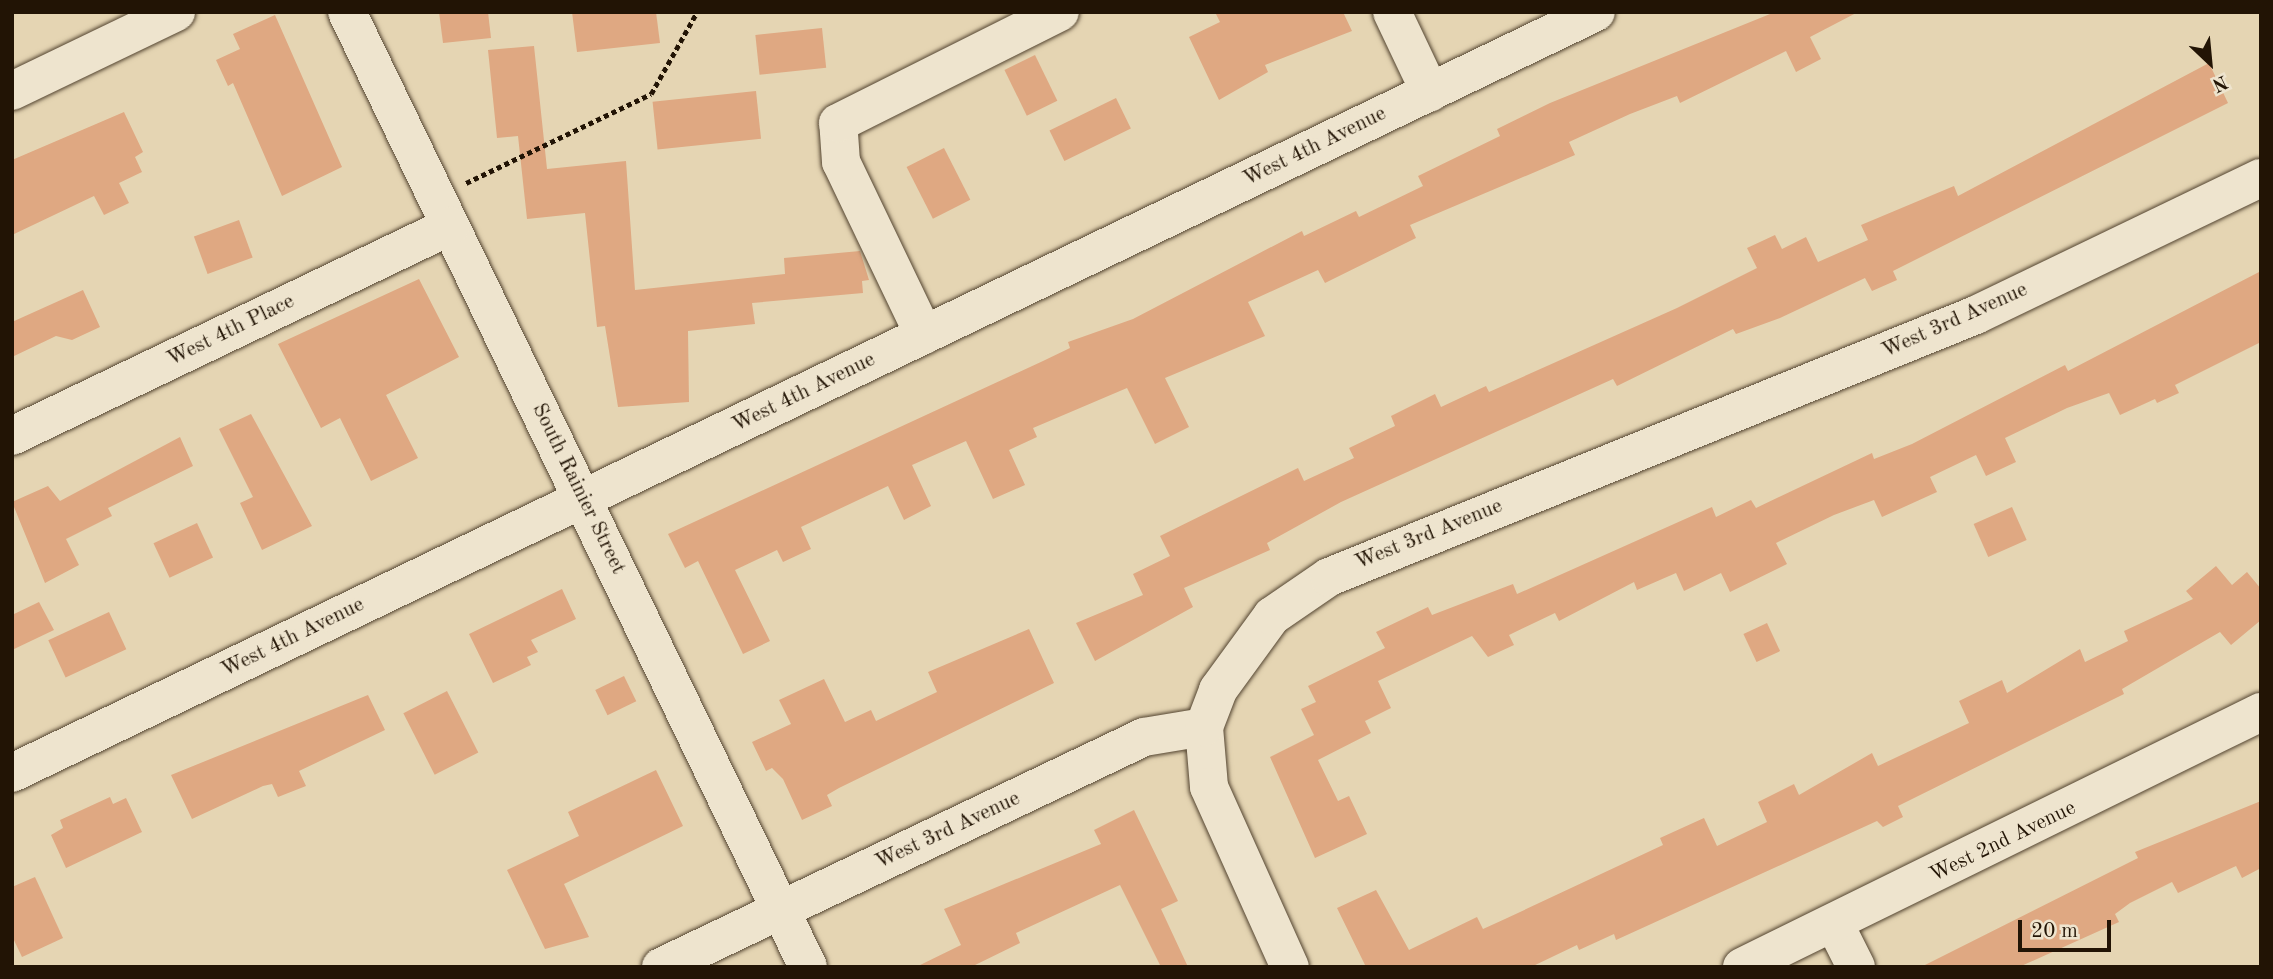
<!DOCTYPE html>
<html>
<head>
<meta charset="utf-8">
<style>
  body { margin:0 }
  #map { position:relative; width:2273px; height:979px; overflow:hidden; background:#e5d5b3; font-family:"Old Standard TT",serif }
  div>[style] { position:absolute }
  .building>* { inset:0; background:#dfa882; transform-origin:0 0 }
  .path>* { height:4.5px; margin-top:-2.25px; transform-origin:0; background:repeating-linear-gradient(90deg,#221405 0 5px,transparent 0 8.5px) }
  .roads { filter:drop-shadow(0 0 2px #534430) drop-shadow(0 0 2px #534430) }
  .minor>* { height:38px; margin:-19px; padding:0 19px; transform-origin:19px; border-radius:19px; background:#eee4ce }
  span { translate:-50% -50%; white-space:nowrap; text-align:center; line-height:1.15; -webkit-text-stroke:6px #eee4ce; paint-order:stroke }
  .street-label { font-size:21px; color:#221405 }
  .frame { position:absolute; inset:0; border:14px solid #221405; pointer-events:none }
  .north { position:absolute; left:2175px; top:28px; width:70px; height:70px; -webkit-text-stroke:5px #eee4ce; paint-order:stroke; rotate:154deg; font-size:19px; font-weight:700; line-height:28px; text-align:center; color:#221405 }
  .north::after { content:''; display:block; margin:auto; width:24px; height:32px; background:#221405; clip-path:polygon(50% 0,100% 100%,50% 72%,0 100%) }
  .scale { position:absolute; left:2018px; top:920px; width:93px; height:32px; box-sizing:border-box; border:4px solid #221405; border-top:0; padding-left:9px; font-size:21px; line-height:24px; white-space:nowrap; color:#221405; -webkit-text-stroke:5px #eee4ce; paint-order:stroke }
</style>
</head>
<body>
<div id="map">
  <div class="building">
    <div style="clip-path:polygon(439px 12px,488px 12px,491px 38px,443px 43px)"></div>
    <div style="clip-path:polygon(572px 12px,656px 12px,660px 43px,577px 52px)"></div>
    <div style="clip-path:polygon(1215px 12px,1343px 12px,1352px 31px,1265px 65px,1268px 72px,1219px 100px,1189px 37px,1220px 22px)"></div>
    <div style="clip-path:polygon(1775px 12px,1858px 12px,1810px 37px,1821px 59px,1796px 72px,1786px 51px,1680px 103px,1677px 96px,1630px 114px,1569px 142px,1575px 155px,1410px 225px,1416px 238px,1325px 283px,1318px 270px,1248px 302px,1265px 336px,1165px 378px,1189px 427px,1155px 444px,1127px 388px,1033px 428px,1037px 437px,1009px 450px,1025px 485px,993px 499px,966px 441px,912px 465px,931px 506px,904px 520px,888px 486px,801px 527px,811px 549px,783px 562px,777px 550px,735px 570px,770px 641px,743px 654px,698px 561px,685px 568px,668px 534px,1043px 361px,1070px 348px,1068px 342px,1133px 319px,1302px 231px,1304px 236px,1356px 211px,1359px 217px,1423px 186px,1418px 176px,1500px 136px,1497px 129px,1550px 103px)"></div>
    <div style="clip-path:polygon(275px 15px,342px 167px,282px 196px,233px 83px,228px 86px,216px 60px,240px 49px,233px 34px)"></div>
    <div style="left:822px;top:28px;width:40px;height:67px;rotate:84deg"></div>
    <div style="clip-path:polygon(534px 46px,547px 169px,626px 161px,635px 290px,785px 274px,784px 258px,860px 251px,869px 280px,862px 281px,863px 293px,752px 303px,755px 324px,688px 331px,689px 402px,618px 407px,605px 326px,597px 327px,585px 213px,527px 219px,518px 136px,497px 138px,488px 50px)"></div>
    <div style="left:1035px;top:55px;width:51px;height:34px;rotate:64deg"></div>
    <div style="clip-path:polygon(2209px 63px,2228px 103px,1893px 271px,1897px 280px,1872px 291px,1865px 278px,1780px 318px,1736px 334px,1733px 329px,1617px 386px,1613px 379px,1341px 502px,1267px 543px,1270px 550px,1184px 588px,1193px 607px,1095px 661px,1076px 623px,1143px 595px,1133px 574px,1170px 556px,1160px 536px,1298px 468px,1304px 481px,1354px 458px,1349px 448px,1395px 426px,1391px 416px,1435px 394px,1441px 407px,1486px 386px,1489px 392px,1677px 308px,1757px 268px,1747px 248px,1775px 235px,1782px 249px,1806px 237px,1818px 262px,1868px 240px,1861px 225px,1954px 186px,1958px 196px)"></div>
    <div style="left:756px;top:91px;width:48px;height:104px;rotate:84deg"></div>
    <div style="left:1116px;top:98px;width:34px;height:74px;rotate:64deg"></div>
    <div style="clip-path:polygon(124px 112px,143px 152px,135px 157px,142px 172px,119px 183px,129px 203px,104px 215px,94px 196px,12px 235px,12px 160px)"></div>
    <div style="left:944px;top:148px;width:58px;height:42px;rotate:63deg"></div>
    <div style="left:239px;top:220px;width:40px;height:48px;rotate:70deg"></div>
    <div style="clip-path:polygon(2261px 271px,2261px 342px,2175px 385px,2179px 393px,2157px 403px,2155px 399px,2120px 415px,2109px 393px,2067px 408px,2005px 438px,2016px 462px,1986px 476px,1976px 455px,1930px 477px,1937px 492px,1882px 517px,1874px 500px,1834px 515px,1776px 543px,1787px 564px,1730px 592px,1721px 573px,1684px 591px,1676px 573px,1637px 590px,1634px 582px,1559px 621px,1555px 613px,1509px 635px,1514px 645px,1488px 657px,1472px 636px,1378px 681px,1391px 708px,1365px 721px,1371px 733px,1318px 760px,1338px 801px,1349px 796px,1367px 834px,1315px 858px,1270px 757px,1314px 735px,1301px 709px,1316px 702px,1308px 686px,1385px 648px,1376px 632px,1428px 607px,1432px 615px,1513px 584px,1517px 594px,1712px 507px,1716px 517px,1751px 500px,1756px 508px,1872px 453px,1874px 459px,1912px 444px,2065px 365px,2068px 371px)"></div>
    <div style="clip-path:polygon(419px 279px,459px 357px,386px 395px,418px 458px,371px 481px,340px 418px,321px 428px,278px 344px)"></div>
    <div style="clip-path:polygon(83px 290px,100px 327px,72px 340px,56px 336px,12px 357px,12px 322px)"></div>
    <div style="clip-path:polygon(251px 414px,312px 526px,262px 550px,240px 503px,253px 497px,219px 429px)"></div>
    <div style="clip-path:polygon(180px 437px,193px 466px,108px 508px,112px 516px,66px 539px,79px 565px,45px 583px,12px 502px,48px 486px,60px 501px)"></div>
    <div style="left:2012px;top:507px;width:36px;height:42px;rotate:66deg"></div>
    <div style="left:197px;top:523px;width:38px;height:48px;rotate:65deg"></div>
    <div style="clip-path:polygon(2216px 566px,2232px 585px,2247px 572px,2261px 589px,2261px 620px,2231px 645px,2220px 632px,2122px 689px,2124px 694px,1898px 806px,1903px 817px,1883px 827px,1877px 821px,1616px 940px,1614px 934px,1579px 950px,1577px 945px,1531px 967px,1366px 967px,1337px 908px,1376px 890px,1409px 950px,1477px 917px,1483px 929px,1505px 919px,1663px 845px,1660px 838px,1704px 818px,1717px 846px,1767px 822px,1758px 802px,1794px 784px,1799px 795px,1872px 753px,1878px 766px,1969px 723px,1959px 701px,2002px 680px,2007px 693px,2080px 649px,2085px 662px,2128px 641px,2124px 631px,2193px 599px,2186px 591px)"></div>
    <div style="clip-path:polygon(562px 589px,576px 619px,531px 640px,538px 652px,527px 657px,531px 665px,493px 683px,469px 634px)"></div>
    <div style="clip-path:polygon(39px 602px,54px 630px,12px 650px,12px 615px)"></div>
    <div style="left:109px;top:612px;width:41px;height:67px;rotate:65deg"></div>
    <div style="left:1767px;top:623px;width:31px;height:26px;rotate:65deg"></div>
    <div style="clip-path:polygon(1029px 629px,1054px 683px,839px 788px,827px 795px,832px 806px,802px 820px,783px 779px,772px 768px,766px 771px,752px 742px,791px 724px,779px 700px,824px 679px,845px 722px,871px 710px,876px 721px,937px 692px,928px 672px)"></div>
    <div style="left:624px;top:676px;width:28px;height:32px;rotate:64deg"></div>
    <div style="left:447px;top:691px;width:69px;height:49px;rotate:63deg"></div>
    <div style="clip-path:polygon(368px 695px,385px 730px,299px 771px,306px 786px,278px 797px,272px 784px,263px 786px,192px 819px,171px 775px)"></div>
    <div style="clip-path:polygon(656px 770px,683px 826px,564px 884px,589px 937px,545px 949px,507px 870px,579px 836px,568px 812px)"></div>
    <div style="clip-path:polygon(110px 797px,113px 804px,126px 798px,142px 832px,66px 868px,51px 835px,63px 828px,60px 820px)"></div>
    <div style="clip-path:polygon(2261px 801px,2261px 868px,2242px 878px,2236px 866px,2178px 893px,2172px 882px,2130px 903px,2115px 914px,2119px 922px,2019px 967px,1921px 967px,2138px 858px,2135px 852px)"></div>
    <div style="clip-path:polygon(1134px 810px,1178px 901px,1161px 909px,1188px 967px,1161px 967px,1120px 885px,1016px 933px,1020px 943px,971px 967px,916px 967px,961px 945px,944px 909px,1101px 844px,1094px 830px)"></div>
    <div style="clip-path:polygon(35px 877px,63px 938px,22px 957px,12px 936px,12px 887px)"></div>
  </div>
  <div class="path">
    <div style="left:466px;top:183px;width:205px;rotate:-25.7deg"></div>
    <div style="left:651px;top:94px;width:94px;rotate:-60.7deg"></div>
  </div>
  <div class="roads">
    <div class="minor">
      <div style="left:347px;top:12px;width:1060px;rotate:64.23deg"></div>
      <div style="left:1392px;top:12px;width:89px;rotate:64.6deg"></div>
      <div style="left:12px;top:91px;width:182px;rotate:-25.7deg"></div>
      <div style="left:924px;top:335px;width:192px;rotate:-115.6deg"></div>
      <div style="left:841px;top:162px;width:39px;rotate:-94deg"></div>
      <div style="left:838px;top:123px;width:248px;rotate:-26.6deg"></div>
      <div style="left:12px;top:436px;width:486px;rotate:-25.6deg"></div>
      <div style="left:1204px;top:727px;width:60px;rotate:85.2deg"></div>
      <div style="left:1209px;top:787px;width:197px;rotate:65.8deg"></div>
      <div style="left:12px;top:773px;width:1757px;rotate:-25.66deg"></div>
      <div style="left:1834px;top:923px;width:49px;rotate:63.4deg"></div>
      <div style="left:661px;top:967px;width:535px;rotate:-25.46deg"></div>
      <div style="left:1144px;top:737px;width:61px;rotate:-9.5deg"></div>
      <div style="left:1204px;top:727px;width:40px;rotate:-69deg"></div>
      <div style="left:1218px;top:690px;width:92px;rotate:-53.9deg"></div>
      <div style="left:1272px;top:616px;width:69px;rotate:-34.4deg"></div>
      <div style="left:1329px;top:577px;width:698px;rotate:-22.05deg"></div>
      <div style="left:1976px;top:315px;width:316px;rotate:-25.7deg"></div>
      <div style="left:1742px;top:967px;width:578px;rotate:-26.17deg"></div>
    </div>
  </div>
  <div class="street-label">
    <span style="left:1315px;top:147px;rotate:-26deg">West 4th Avenue</span>
    <span style="left:1955px;top:321px;rotate:-24deg">West 3rd Avenue</span>
    <span style="left:231px;top:331px;rotate:-26deg">West 4th Place</span>
    <span style="left:804px;top:393px;rotate:-26deg">West 4th Avenue</span>
    <span style="left:578px;top:489px;rotate:64deg">South Rainier Street</span>
    <span style="left:1429px;top:535px;rotate:-22deg">West 3rd Avenue</span>
    <span style="left:293px;top:638px;rotate:-26deg">West 4th Avenue</span>
    <span style="left:948px;top:831px;rotate:-25deg">West 3rd Avenue</span>
    <span style="left:2003px;top:842px;rotate:-26deg">West 2nd Avenue</span>
  </div>
  <div class="frame"></div>
  <div class="north">N</div>
  <div class="scale">20 m</div>
</div>
</body>
</html>
